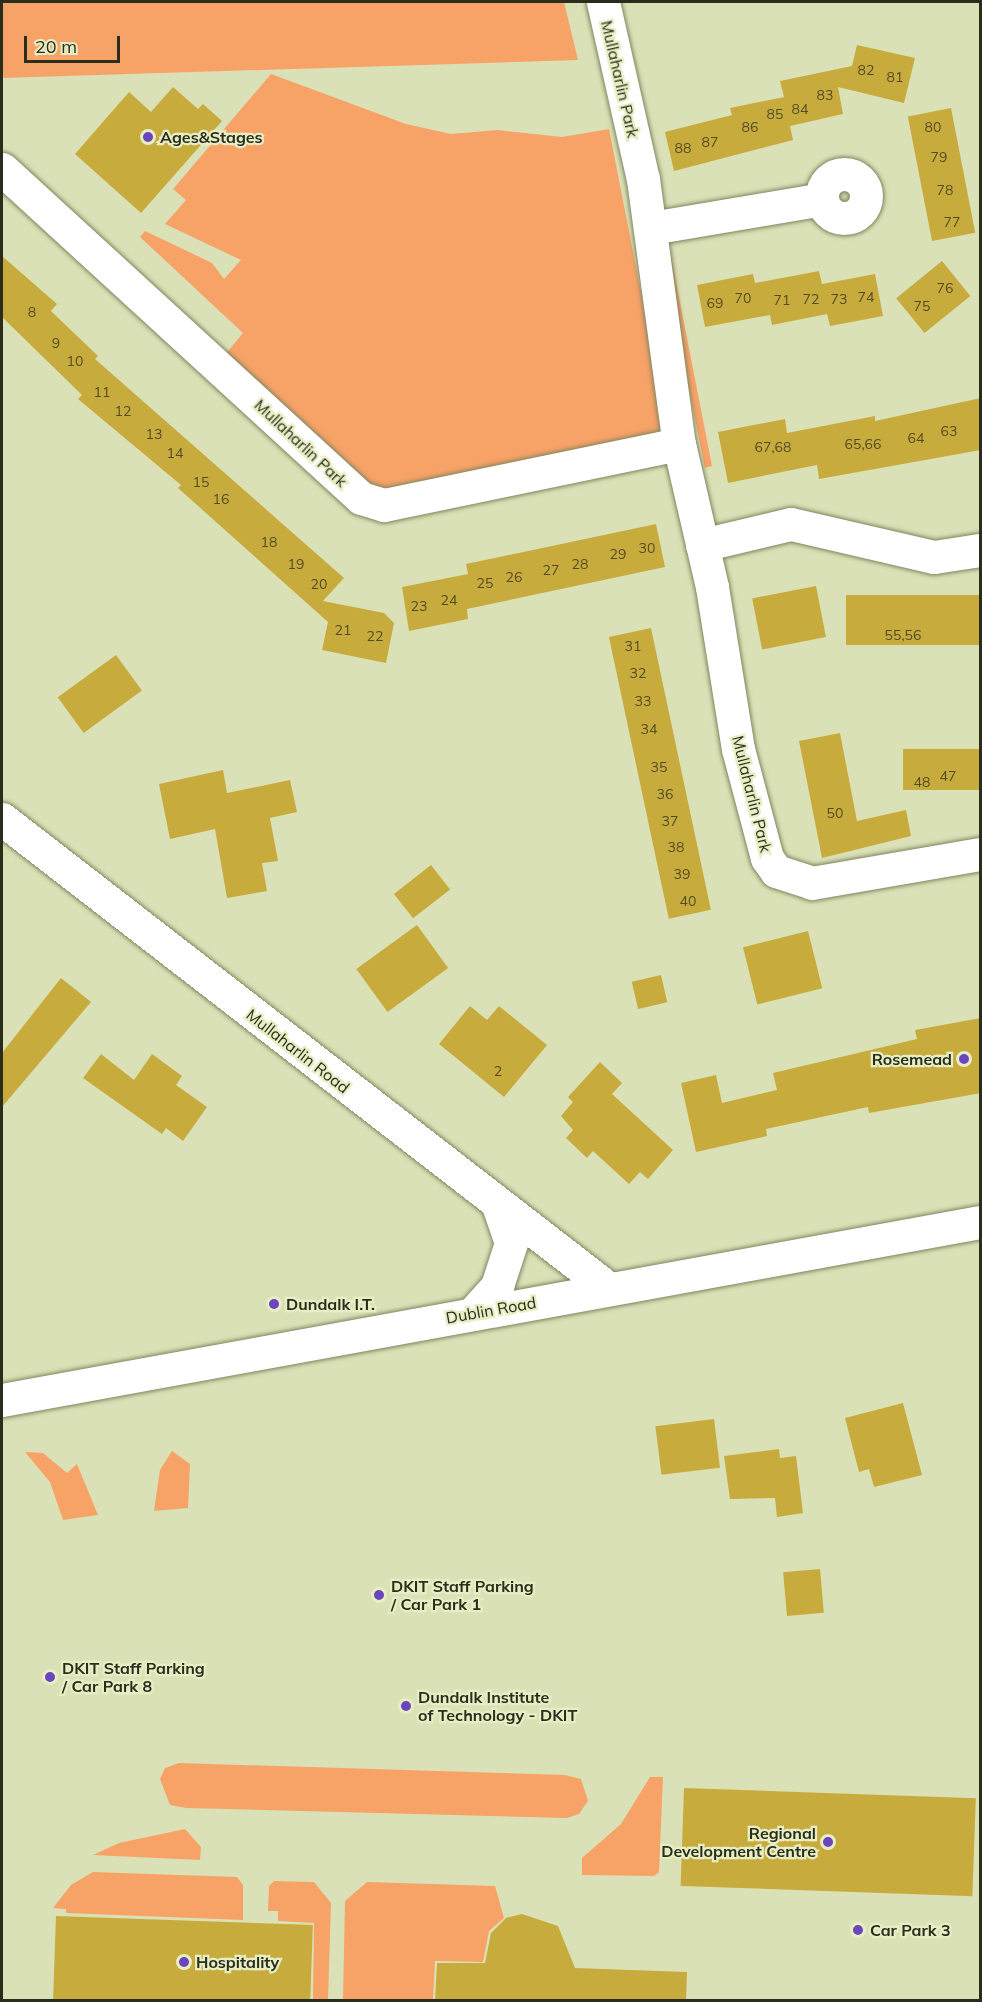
<!DOCTYPE html>
<html>
<head>
<meta charset="utf-8">
<style>
  body { margin:0 }
  #map { position:relative; width:982px; height:2002px; overflow:hidden; background:#dbe1b7; font-family:Mulish,sans-serif }
  div>[style] { position:absolute }
  .green>* { inset:0; background:#f7a267 }
  .building>* { inset:0; background:#c8ab3d; transform-origin:0 0 }
  .roads { filter:drop-shadow(0 0 2px #818660) drop-shadow(0 0 2px #818660) }
  .street>* { height:33px; margin:-16.5px; padding:0 16.5px; transform-origin:16.5px; border-radius:16.5px; background:#fff }
  .street>.ring { margin:-16.5px; padding:0; box-sizing:content-box; background:none; border:33px solid #fff; border-radius:50% }
  .secondary>* { height:33px; margin:-16.5px; padding:0 16.5px; transform-origin:16.5px; border-radius:16.5px; background:#fff }
  .dots>* { width:16px; height:16px; translate:-50% -50%; box-sizing:border-box; border:3px solid #e8eec4; border-radius:50% }
  span { translate:-50% -50%; white-space:nowrap; text-align:center; line-height:1.15; -webkit-text-stroke:4.5px #e8eec4; paint-order:stroke }
  .number-label { font-size:14px; color:#524c24 }
  .number-label span { -webkit-text-stroke-width:0 }
  .street-label { font-size:16px; color:#2a2c1c }
  .poi-label { font-size:16px; color:#2a2c1c; font-weight:700 }
  .left { translate:0 -50%; text-align:left }
  .right { translate:-100% -50%; text-align:right }
  .frame { position:absolute; inset:0; border:3px solid #2a2c1c; pointer-events:none }
  .scale { position:absolute; left:24px; top:36px; width:96px; height:27px; box-sizing:border-box; border:3px solid #2a2c1c; border-top:0; padding-left:8px; font-size:18px; line-height:21px; white-space:nowrap; color:#2a2c1c; -webkit-text-stroke:4px #e8eec4; paint-order:stroke }
</style>
</head>
<body>
<div id="map">
  <div class="green">
    <div style="clip-path:polygon(2px 2px,564px 2px,578px 60px,2px 78px)"></div>
    <div style="clip-path:polygon(271px 74px,406px 124px,451px 134px,497px 130px,562px 137px,609px 129px,664px 410px,658px 435px,405px 493px,373px 489px,224px 356px,243px 333px,140px 237px,145px 231px,212px 263px,224px 279px,241px 260px,165px 224px,186px 200px,173px 189px)"></div>
    <div style="clip-path:polygon(670px 251px,712px 466px,705px 468px,665px 272px)"></div>
    <div style="clip-path:polygon(172px 1451px,190px 1464px,188px 1508px,154px 1511px,160px 1470px)"></div>
    <div style="clip-path:polygon(25px 1452px,43px 1453px,67px 1473px,77px 1464px,98px 1515px,63px 1520px,50px 1482px)"></div>
    <div style="clip-path:polygon(179px 1763px,565px 1775px,581px 1779px,588px 1801px,579px 1814px,567px 1818px,186px 1808px,170px 1805px,160px 1779px,165px 1768px)"></div>
    <div style="clip-path:polygon(650px 1777px,663px 1777px,659px 1872px,654px 1876px,582px 1875px,582px 1858px,621px 1824px)"></div>
    <div style="clip-path:polygon(185px 1829px,201px 1847px,200px 1860px,93px 1855px,119px 1843px)"></div>
    <div style="clip-path:polygon(93px 1872px,237px 1877px,243px 1885px,243px 1920px,66px 1913px,66px 1909px,53px 1908px,71px 1885px)"></div>
    <div style="clip-path:polygon(274px 1881px,314px 1882px,331px 1903px,328px 2000px,313px 2000px,314px 1923px,278px 1921px,278px 1911px,268px 1911px,269px 1886px)"></div>
    <div style="clip-path:polygon(367px 1882px,495px 1886px,504px 1918px,489px 1931px,483px 1962px,435px 1961px,433px 2000px,343px 2000px,345px 1901px)"></div>
  </div>
  <div class="building">
    <div style="clip-path:polygon(857px 45px,915px 58px,904px 103px,838px 87px,843px 114px,790px 126px,793px 140px,674px 171px,665px 132px,732px 115px,730px 108px,784px 97px,780px 81px,852px 66px)"></div>
    <div style="clip-path:polygon(173px 87px,198px 109px,203px 104px,222px 121px,141px 213px,75px 154px,129px 92px,151px 112px)"></div>
    <div style="left:951px;top:108px;width:127px;height:44px;rotate:79deg"></div>
    <div style="clip-path:polygon(2px 256px,57px 304px,51px 311px,98px 356px,95px 359px,344px 578px,323px 601px,384px 613px,394px 623px,386px 663px,322px 650px,328px 622px,178px 488px,181px 485px,78px 399px,82px 395px,2px 317px)"></div>
    <div style="left:942px;top:261px;width:45px;height:59px;rotate:51deg"></div>
    <div style="clip-path:polygon(819px 271px,822px 284px,875px 274px,883px 316px,830px 326px,827px 314px,772px 325px,770px 315px,705px 327px,697px 285px,753px 274px,755px 283px)"></div>
    <div style="clip-path:polygon(981px 398px,981px 450px,819px 479px,817px 465px,728px 483px,718px 432px,785px 419px,787px 433px,875px 416px,875px 421px)"></div>
    <div style="clip-path:polygon(656px 524px,665px 567px,467px 609px,468px 619px,409px 631px,402px 587px,468px 574px,466px 564px)"></div>
    <div style="left:816px;top:586px;width:52px;height:65px;rotate:79deg"></div>
    <div style="left:981px;top:595px;width:50px;height:135px;rotate:90deg"></div>
    <div style="left:651px;top:628px;width:288px;height:43px;rotate:78deg"></div>
    <div style="left:116px;top:655px;width:44px;height:72px;rotate:54deg"></div>
    <div style="clip-path:polygon(840px 733px,857px 821px,906px 810px,911px 836px,822px 858px,799px 741px)"></div>
    <div style="left:981px;top:749px;width:41px;height:78px;rotate:90deg"></div>
    <div style="clip-path:polygon(223px 770px,227px 793px,290px 780px,297px 812px,270px 818px,278px 861px,262px 863px,267px 891px,227px 898px,215px 829px,170px 839px,159px 784px)"></div>
    <div style="left:431px;top:865px;width:31px;height:47px;rotate:52deg"></div>
    <div style="left:417px;top:925px;width:53px;height:75px;rotate:54deg"></div>
    <div style="left:808px;top:931px;width:59px;height:67px;rotate:76deg"></div>
    <div style="left:661px;top:975px;width:28px;height:30px;rotate:77deg"></div>
    <div style="clip-path:polygon(61px 978px,91px 1002px,2px 1107px,2px 1053px)"></div>
    <div style="clip-path:polygon(470px 1006px,487px 1020px,499px 1006px,547px 1045px,504px 1097px,439px 1044px)"></div>
    <div style="clip-path:polygon(981px 1018px,981px 1093px,869px 1113px,868px 1107px,766px 1129px,767px 1136px,696px 1152px,681px 1083px,716px 1075px,722px 1103px,777px 1090px,773px 1073px,917px 1039px,915px 1030px)"></div>
    <div style="clip-path:polygon(101px 1054px,134px 1080px,152px 1054px,182px 1076px,176px 1085px,207px 1107px,183px 1141px,166px 1128px,162px 1134px,83px 1078px)"></div>
    <div style="clip-path:polygon(600px 1062px,622px 1083px,612px 1094px,673px 1150px,648px 1179px,640px 1172px,629px 1184px,593px 1151px,587px 1158px,566px 1138px,573px 1130px,561px 1116px,573px 1102px,568px 1097px)"></div>
    <div style="clip-path:polygon(903px 1403px,922px 1475px,874px 1487px,869px 1469px,859px 1472px,845px 1418px)"></div>
    <div style="left:714px;top:1419px;width:49px;height:59px;rotate:83deg"></div>
    <div style="clip-path:polygon(779px 1449px,780px 1458px,796px 1456px,803px 1513px,777px 1517px,775px 1498px,730px 1499px,724px 1456px)"></div>
    <div style="left:820px;top:1569px;width:44px;height:37px;rotate:85deg"></div>
    <div style="left:684px;top:1788px;width:292px;height:98px;rotate:2deg"></div>
    <div style="clip-path:polygon(522px 1914px,558px 1926px,575px 1968px,687px 1972px,686px 2001px,435px 2001px,437px 1963px,485px 1963px,491px 1933px,506px 1918px)"></div>
    <div style="left:56px;top:1916px;width:257px;height:85px;rotate:2deg"></div>
  </div>
  <div class="roads">
    <div class="street">
      <div style="left:603px;top:2px;width:181px;rotate:77.3deg"></div>
      <div style="left:643px;top:179px;width:267px;rotate:82.3deg"></div>
      <div style="left:679px;top:444px;width:147px;rotate:77deg"></div>
      <div style="left:712px;top:587px;width:164px;rotate:80.9deg"></div>
      <div style="left:738px;top:749px;width:113px;rotate:75.1deg"></div>
      <div style="left:767px;top:858px;width:16px;rotate:55deg"></div>
      <div style="left:776px;top:871px;width:38px;rotate:18deg"></div>
      <div style="left:812px;top:883px;width:170px;rotate:-9.8deg"></div>
      <div style="left:2px;top:169px;width:487px;rotate:42.5deg"></div>
      <div style="left:361px;top:498px;width:24px;rotate:17deg"></div>
      <div style="left:384px;top:505px;width:301px;rotate:-11.7deg"></div>
      <div class="ring" style="left:822px;top:174px;width:11px;height:11px"></div>
      <div style="left:651px;top:228px;width:173px;rotate:-9.6deg"></div>
      <div style="left:702px;top:545px;width:91px;rotate:-13.3deg"></div>
      <div style="left:791px;top:524px;width:147px;rotate:13deg"></div>
      <div style="left:934px;top:557px;width:47px;rotate:-8.7deg"></div>
      <div style="left:2px;top:819px;width:766px;rotate:37.74deg"></div>
      <div style="left:472px;top:1314px;width:38px;rotate:-48deg"></div>
      <div style="left:497px;top:1286px;width:45px;rotate:-72deg"></div>
      <div style="left:511px;top:1243px;width:40px;rotate:-108.9deg"></div>
    </div>
    <div class="secondary">
      <div style="left:2px;top:1400px;width:994px;rotate:-10.32deg"></div>
    </div>
  </div>
  <div class="dots">
    <div style="left:148px;top:137px;background:#6c44bc"></div>
    <div style="left:964px;top:1059px;background:#6c44bc"></div>
    <div style="left:274px;top:1304px;background:#6c44bc"></div>
    <div style="left:379px;top:1595px;background:#6c44bc"></div>
    <div style="left:50px;top:1677px;background:#6c44bc"></div>
    <div style="left:406px;top:1706px;background:#6c44bc"></div>
    <div style="left:828px;top:1842px;background:#6c44bc"></div>
    <div style="left:858px;top:1930px;background:#6c44bc"></div>
    <div style="left:184px;top:1962px;background:#6c44bc"></div>
  </div>
  <div class="number-label">
    <span style="left:866px;top:70px">82</span>
    <span style="left:895px;top:77px">81</span>
    <span style="left:825px;top:95px">83</span>
    <span style="left:800px;top:109px">84</span>
    <span style="left:775px;top:114px">85</span>
    <span style="left:750px;top:127px">86</span>
    <span style="left:933px;top:127px">80</span>
    <span style="left:710px;top:142px">87</span>
    <span style="left:683px;top:148px">88</span>
    <span style="left:939px;top:157px">79</span>
    <span style="left:945px;top:190px">78</span>
    <span style="left:952px;top:222px">77</span>
    <span style="left:945px;top:288px">76</span>
    <span style="left:866px;top:297px">74</span>
    <span style="left:743px;top:298px">70</span>
    <span style="left:811px;top:299px">72</span>
    <span style="left:839px;top:299px">73</span>
    <span style="left:782px;top:300px">71</span>
    <span style="left:715px;top:303px">69</span>
    <span style="left:922px;top:306px">75</span>
    <span style="left:32px;top:312px">8</span>
    <span style="left:56px;top:343px">9</span>
    <span style="left:75px;top:361px">10</span>
    <span style="left:102px;top:392px">11</span>
    <span style="left:123px;top:411px">12</span>
    <span style="left:949px;top:431px">63</span>
    <span style="left:154px;top:434px">13</span>
    <span style="left:916px;top:438px">64</span>
    <span style="left:863px;top:444px">65,66</span>
    <span style="left:773px;top:447px">67,68</span>
    <span style="left:175px;top:453px">14</span>
    <span style="left:201px;top:482px">15</span>
    <span style="left:221px;top:499px">16</span>
    <span style="left:269px;top:542px">18</span>
    <span style="left:647px;top:548px">30</span>
    <span style="left:618px;top:554px">29</span>
    <span style="left:296px;top:564px">19</span>
    <span style="left:580px;top:564px">28</span>
    <span style="left:551px;top:570px">27</span>
    <span style="left:514px;top:577px">26</span>
    <span style="left:485px;top:583px">25</span>
    <span style="left:319px;top:584px">20</span>
    <span style="left:449px;top:600px">24</span>
    <span style="left:419px;top:606px">23</span>
    <span style="left:343px;top:630px">21</span>
    <span style="left:903px;top:635px">55,56</span>
    <span style="left:375px;top:636px">22</span>
    <span style="left:633px;top:646px">31</span>
    <span style="left:638px;top:673px">32</span>
    <span style="left:643px;top:701px">33</span>
    <span style="left:649px;top:729px">34</span>
    <span style="left:659px;top:767px">35</span>
    <span style="left:948px;top:776px">47</span>
    <span style="left:922px;top:782px">48</span>
    <span style="left:665px;top:794px">36</span>
    <span style="left:835px;top:813px">50</span>
    <span style="left:670px;top:821px">37</span>
    <span style="left:676px;top:847px">38</span>
    <span style="left:682px;top:874px">39</span>
    <span style="left:688px;top:901px">40</span>
    <span style="left:498px;top:1071px">2</span>
  </div>
  <div class="street-label">
    <span style="left:620px;top:79px;rotate:77deg">Mullaharlin Park</span>
    <span style="left:301px;top:443px;rotate:43deg">Mullaharlin Park</span>
    <span style="left:752px;top:794px;rotate:76deg">Mullaharlin Park</span>
    <span style="left:298px;top:1051px;rotate:38deg">Mullaharlin Road</span>
    <span style="left:491px;top:1310px;rotate:-10deg">Dublin Road</span>
  </div>
  <div class="poi-label">
    <span class="left" style="left:160px;top:137px">Ages&amp;Stages</span>
    <span class="right" style="left:952px;top:1059px">Rosemead</span>
    <span class="left" style="left:286px;top:1304px">Dundalk I.T.</span>
    <span class="left" style="left:391px;top:1595px">DKIT Staff Parking<br>/ Car Park 1</span>
    <span class="left" style="left:62px;top:1677px">DKIT Staff Parking<br>/ Car Park 8</span>
    <span class="left" style="left:418px;top:1706px">Dundalk Institute<br>of Technology - DKIT</span>
    <span class="right" style="left:816px;top:1842px">Regional<br>Development Centre</span>
    <span class="left" style="left:870px;top:1930px">Car Park 3</span>
    <span class="left" style="left:196px;top:1962px">Hospitality</span>
  </div>
  <div class="frame"></div>
  <div class="scale">20 m</div>
</div>
</body>
</html>
